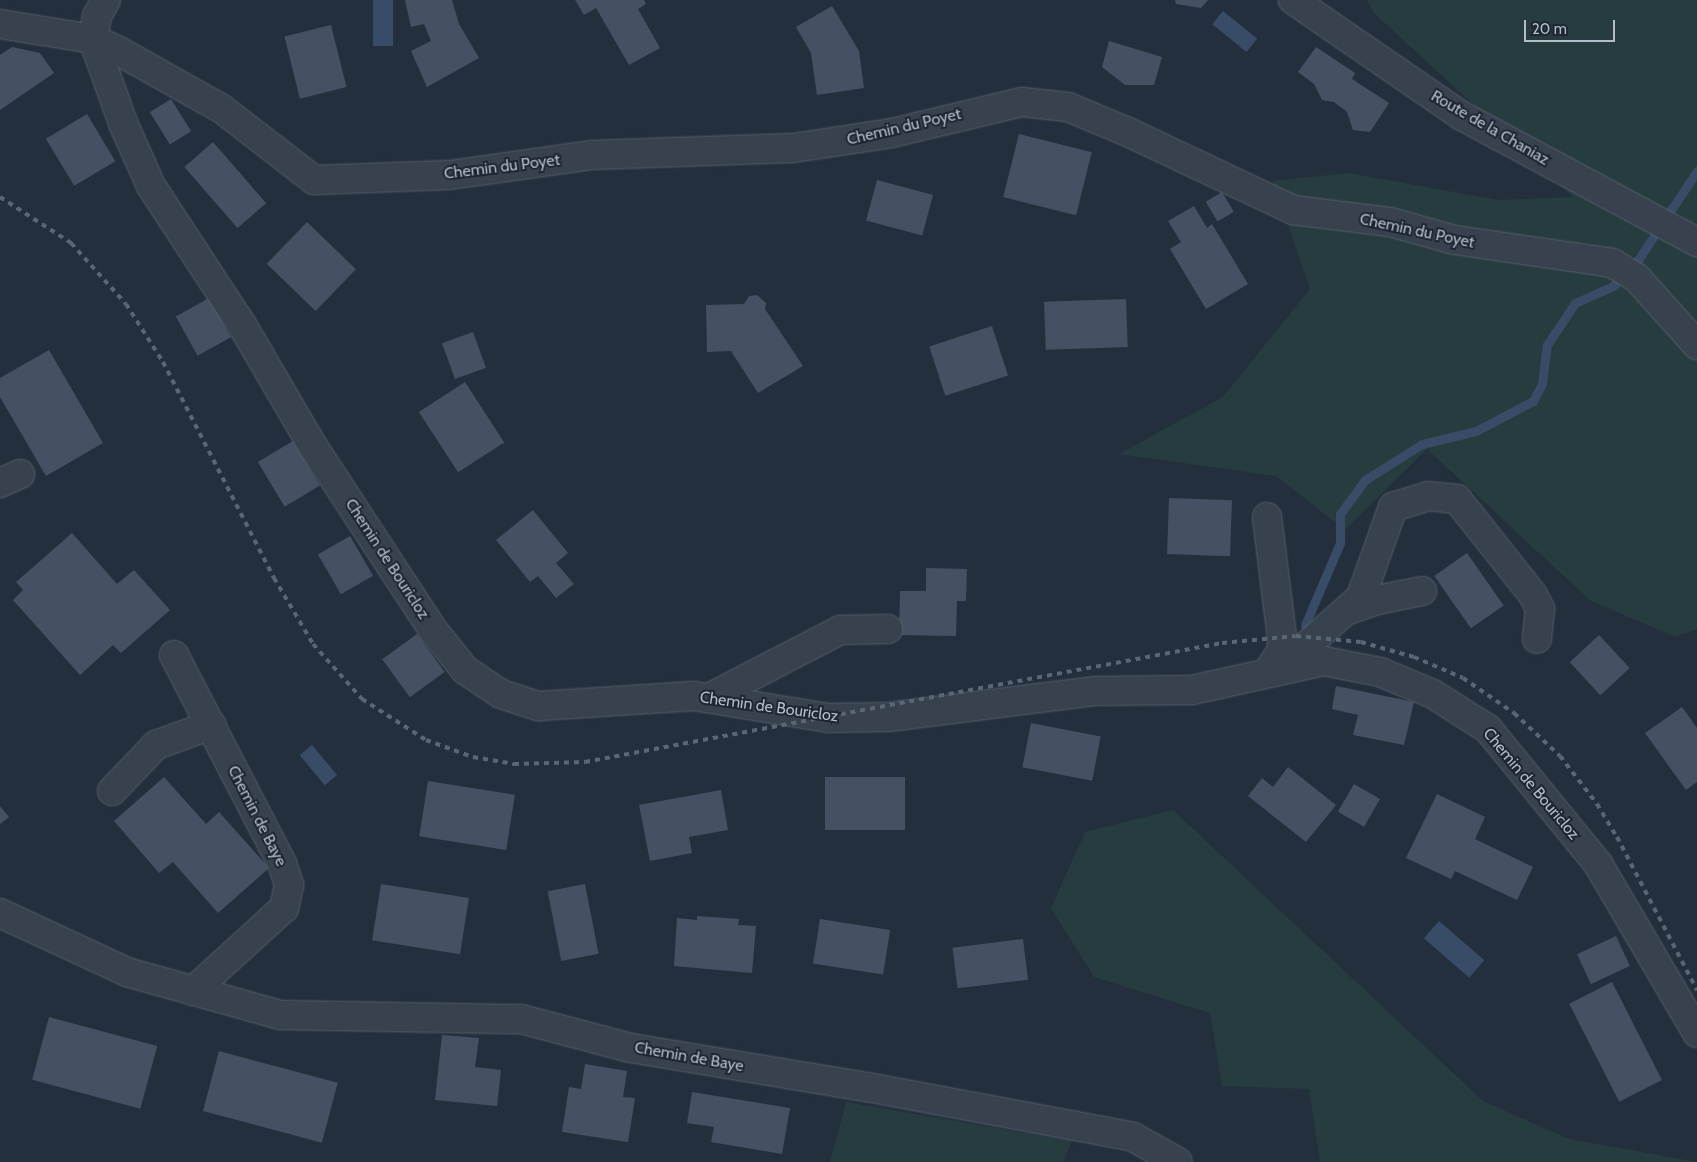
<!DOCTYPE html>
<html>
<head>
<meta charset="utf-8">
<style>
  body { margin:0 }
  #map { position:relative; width:1697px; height:1162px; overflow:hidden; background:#242f3e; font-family:Cabin,sans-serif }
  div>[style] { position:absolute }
  .green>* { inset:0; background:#263c3f }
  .water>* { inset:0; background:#394c67; transform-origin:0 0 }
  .stream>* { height:9px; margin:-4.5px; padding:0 4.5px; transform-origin:4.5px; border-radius:4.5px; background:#394c67 }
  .building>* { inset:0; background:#455162; transform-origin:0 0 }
  .roads { filter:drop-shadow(0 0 1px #565f6c) drop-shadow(0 0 1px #565f6c) }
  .minor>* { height:28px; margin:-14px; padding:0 14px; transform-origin:14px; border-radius:14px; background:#38414e }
  .rail>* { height:4px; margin-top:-2px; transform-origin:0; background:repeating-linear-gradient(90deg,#5a6575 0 5px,transparent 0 10px) }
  span { translate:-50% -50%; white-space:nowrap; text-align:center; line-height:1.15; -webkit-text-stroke:4px #1d2633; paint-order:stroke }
  .street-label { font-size:16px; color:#b4bcc9 }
  .scale { position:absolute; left:1524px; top:20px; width:91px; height:22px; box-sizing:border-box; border:2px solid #b4bcc9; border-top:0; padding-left:6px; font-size:15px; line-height:18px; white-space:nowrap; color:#b4bcc9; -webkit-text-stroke:4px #1d2633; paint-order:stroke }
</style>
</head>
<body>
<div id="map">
  <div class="green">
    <div style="clip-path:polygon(1367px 0,1697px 0,1697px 629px,1675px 637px,1591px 601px,1427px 449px,1345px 530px,1276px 476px,1119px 454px,1223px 397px,1310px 289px,1273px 181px,1348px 173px,1498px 200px,1573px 197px,1373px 12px)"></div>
    <div style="clip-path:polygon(1173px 810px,1483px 1101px,1569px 1139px,1697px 1162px,1320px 1162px,1309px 1089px,1222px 1086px,1210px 1013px,1094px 977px,1051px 908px,1085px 832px)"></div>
    <div style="clip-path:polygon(846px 1102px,1072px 1141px,1063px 1162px,830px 1162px)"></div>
  </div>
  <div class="water">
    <div style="left:373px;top:0;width:20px;height:46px"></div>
    <div style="left:1223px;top:11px;width:44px;height:17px;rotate:39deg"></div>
    <div style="left:312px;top:745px;width:39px;height:16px;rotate:50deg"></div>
    <div style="left:1439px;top:921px;width:60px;height:23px;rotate:41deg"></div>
  </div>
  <div class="stream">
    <div style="left:1305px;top:625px;width:89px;rotate:-66.9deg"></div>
    <div style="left:1340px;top:543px;width:29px;rotate:-90deg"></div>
    <div style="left:1340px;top:514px;width:42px;rotate:-53.7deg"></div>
    <div style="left:1365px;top:480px;width:67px;rotate:-32.3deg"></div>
    <div style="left:1422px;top:444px;width:56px;rotate:-13.5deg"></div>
    <div style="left:1476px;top:431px;width:64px;rotate:-27.8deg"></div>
    <div style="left:1533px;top:401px;width:19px;rotate:-62deg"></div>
    <div style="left:1542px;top:384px;width:39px;rotate:-83deg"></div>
    <div style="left:1547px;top:345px;width:50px;rotate:-56.3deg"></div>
    <div style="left:1575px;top:303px;width:42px;rotate:-24.1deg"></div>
    <div style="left:1613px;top:286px;width:36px;rotate:-46deg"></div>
    <div style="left:1638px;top:260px;width:107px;rotate:-56.5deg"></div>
  </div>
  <div class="building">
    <div style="clip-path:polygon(405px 0,452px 0,459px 24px,479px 58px,427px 87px,411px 51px,431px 41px,424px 24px,411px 27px)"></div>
    <div style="clip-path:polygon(575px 0,644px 0,646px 4px,638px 9px,660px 48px,629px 65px,596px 8px,584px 15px)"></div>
    <div style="clip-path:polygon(1175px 0,1208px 0,1201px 8px,1176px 4px)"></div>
    <div style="clip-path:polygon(832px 6px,859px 51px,864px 88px,817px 95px,811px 53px,796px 27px)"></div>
    <div style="left:331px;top:25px;width:64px;height:48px;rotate:76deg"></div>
    <div style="clip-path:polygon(1109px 41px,1162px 57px,1154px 85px,1125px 85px,1102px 67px)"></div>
    <div style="clip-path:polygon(12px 47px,40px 53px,54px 73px,0 110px,0 55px)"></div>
    <div style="clip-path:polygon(1316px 47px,1355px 73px,1352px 79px,1389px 103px,1370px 132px,1353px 130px,1347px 112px,1334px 102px,1322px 100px,1314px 84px,1298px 72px)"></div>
    <div style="left:171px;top:99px;width:38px;height:25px;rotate:58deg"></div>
    <div style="left:87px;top:114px;width:55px;height:48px;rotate:59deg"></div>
    <div style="left:1019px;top:134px;width:75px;height:65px;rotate:14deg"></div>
    <div style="left:213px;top:142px;width:81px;height:38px;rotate:49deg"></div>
    <div style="left:877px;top:180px;width:58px;height:42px;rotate:15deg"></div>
    <div style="left:1222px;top:192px;width:23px;height:19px;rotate:59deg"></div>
    <div style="clip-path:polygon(1194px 206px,1207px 228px,1212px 224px,1248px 284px,1206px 309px,1170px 249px,1181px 242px,1168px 221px)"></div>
    <div style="left:307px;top:222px;width:68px;height:58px;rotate:44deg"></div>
    <div style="clip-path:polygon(757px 295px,766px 303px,765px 309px,803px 366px,758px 393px,731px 351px,707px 352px,706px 305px,744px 304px,749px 296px)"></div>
    <div style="left:209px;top:298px;width:45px;height:38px;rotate:61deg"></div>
    <div style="left:1126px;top:299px;width:48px;height:82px;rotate:88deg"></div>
    <div style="left:992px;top:326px;width:52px;height:66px;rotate:72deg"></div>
    <div style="left:473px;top:332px;width:38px;height:33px;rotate:70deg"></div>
    <div style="clip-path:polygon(49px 350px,103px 443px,46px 476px,0 397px,0 378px)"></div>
    <div style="left:465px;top:382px;width:72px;height:55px;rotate:57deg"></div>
    <div style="left:293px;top:441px;width:52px;height:41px;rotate:59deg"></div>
    <div style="left:1169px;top:498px;width:63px;height:56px;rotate:2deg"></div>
    <div style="clip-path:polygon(533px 510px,568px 553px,556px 563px,574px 584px,556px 598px,538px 576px,530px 582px,496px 540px)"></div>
    <div style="clip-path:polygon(72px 533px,117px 584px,134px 570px,170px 610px,121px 653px,113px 645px,80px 675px,13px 600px,23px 590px,16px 582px)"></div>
    <div style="left:350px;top:536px;width:46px;height:37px;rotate:60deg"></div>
    <div style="left:1467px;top:553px;width:64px;height:40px;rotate:55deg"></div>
    <div style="clip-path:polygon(926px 568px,967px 569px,966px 601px,957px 601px,956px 636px,899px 635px,900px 591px,926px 591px)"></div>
    <div style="left:417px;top:634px;width:47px;height:43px;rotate:54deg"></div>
    <div style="left:1599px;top:635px;width:45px;height:40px;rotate:47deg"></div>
    <div style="clip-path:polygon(1336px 686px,1414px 702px,1404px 745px,1353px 735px,1358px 715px,1332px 709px)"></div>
    <div style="clip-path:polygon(1682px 707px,1697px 728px,1697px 782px,1686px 790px,1645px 733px)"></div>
    <div style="left:1031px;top:723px;width:71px;height:45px;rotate:11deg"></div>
    <div style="clip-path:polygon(1288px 767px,1336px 805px,1306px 842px,1248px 796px,1262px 778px,1273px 787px)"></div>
    <div style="clip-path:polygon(164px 777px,206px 824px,219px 812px,269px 868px,218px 913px,173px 862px,159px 873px,114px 821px)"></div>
    <div style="left:905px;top:777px;width:53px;height:80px;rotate:90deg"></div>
    <div style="left:428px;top:781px;width:88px;height:56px;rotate:9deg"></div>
    <div style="left:1354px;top:784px;width:30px;height:32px;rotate:30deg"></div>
    <div style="clip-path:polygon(721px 790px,728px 830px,689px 837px,692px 853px,650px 861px,639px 805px)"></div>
    <div style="clip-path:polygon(1437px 794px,1485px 817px,1475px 839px,1533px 867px,1517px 900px,1455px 871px,1451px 879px,1406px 858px)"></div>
    <div style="clip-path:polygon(0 806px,9px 817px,0 824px)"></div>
    <div style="left:381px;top:884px;width:89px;height:57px;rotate:9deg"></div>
    <div style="left:585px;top:884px;width:71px;height:38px;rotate:79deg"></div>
    <div style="clip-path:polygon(697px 916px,739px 919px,738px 925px,756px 926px,752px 973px,674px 966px,677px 918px,697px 920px)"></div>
    <div style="left:820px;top:919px;width:71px;height:45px;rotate:9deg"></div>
    <div style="left:1616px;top:936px;width:33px;height:43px;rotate:65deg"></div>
    <div style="left:1023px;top:939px;width:41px;height:71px;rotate:83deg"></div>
    <div style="left:1612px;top:982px;width:110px;height:48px;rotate:63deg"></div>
    <div style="left:49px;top:1017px;width:112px;height:65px;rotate:15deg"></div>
    <div style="clip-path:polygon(442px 1035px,479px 1038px,475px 1067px,501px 1070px,497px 1106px,435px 1100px)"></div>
    <div style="left:219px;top:1051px;width:123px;height:62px;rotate:15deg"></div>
    <div style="clip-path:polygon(585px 1064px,627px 1071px,623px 1097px,635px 1098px,628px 1142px,562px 1132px,569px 1087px,581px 1089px)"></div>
    <div style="clip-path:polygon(692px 1092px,790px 1108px,782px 1154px,711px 1142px,714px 1127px,687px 1123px)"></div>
  </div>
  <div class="roads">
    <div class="minor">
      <div style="left:1293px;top:0;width:205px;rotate:34.5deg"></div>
      <div style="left:1462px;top:116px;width:267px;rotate:28.2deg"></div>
      <div style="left:0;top:24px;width:94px;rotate:9.2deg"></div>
      <div style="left:93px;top:39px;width:26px;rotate:25deg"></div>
      <div style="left:117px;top:50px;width:120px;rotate:29.3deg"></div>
      <div style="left:222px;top:109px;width:116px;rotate:37.7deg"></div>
      <div style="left:314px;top:180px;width:136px;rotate:-2.1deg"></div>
      <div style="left:450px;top:175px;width:143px;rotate:-8deg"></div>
      <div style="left:592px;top:155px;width:201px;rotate:-2deg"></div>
      <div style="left:793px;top:148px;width:100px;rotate:-8.6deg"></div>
      <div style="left:892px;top:133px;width:134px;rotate:-13.4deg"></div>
      <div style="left:1022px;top:102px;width:46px;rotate:6.2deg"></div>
      <div style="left:1068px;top:107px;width:65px;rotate:22.6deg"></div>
      <div style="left:1128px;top:132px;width:183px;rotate:25.3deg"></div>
      <div style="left:1293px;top:210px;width:98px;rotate:7.1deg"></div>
      <div style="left:1390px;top:222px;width:67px;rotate:15.5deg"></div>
      <div style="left:1455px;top:240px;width:159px;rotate:8.3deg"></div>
      <div style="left:1612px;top:263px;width:29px;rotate:31deg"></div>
      <div style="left:1637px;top:278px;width:90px;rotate:48.2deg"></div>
      <div style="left:93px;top:39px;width:89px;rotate:70.3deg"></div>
      <div style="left:123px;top:123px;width:69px;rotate:66deg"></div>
      <div style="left:151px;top:186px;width:166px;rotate:56.8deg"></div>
      <div style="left:242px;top:325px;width:143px;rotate:59.7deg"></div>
      <div style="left:314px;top:448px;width:217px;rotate:56.8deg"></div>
      <div style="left:433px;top:630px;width:51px;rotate:51.3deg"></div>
      <div style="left:465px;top:670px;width:43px;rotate:33.7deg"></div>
      <div style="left:501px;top:694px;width:40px;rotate:18deg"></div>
      <div style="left:539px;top:706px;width:155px;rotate:-3.7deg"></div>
      <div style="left:694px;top:696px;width:136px;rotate:9.3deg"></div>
      <div style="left:828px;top:718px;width:61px;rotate:-0.9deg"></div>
      <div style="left:889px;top:717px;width:207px;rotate:-7.2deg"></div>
      <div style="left:1094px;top:691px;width:98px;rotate:-0.6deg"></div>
      <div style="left:1192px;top:690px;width:135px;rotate:-12.4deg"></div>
      <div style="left:1324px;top:661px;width:57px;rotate:11.1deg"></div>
      <div style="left:1380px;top:672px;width:57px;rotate:22.5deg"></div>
      <div style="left:1433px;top:694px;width:65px;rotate:32.5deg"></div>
      <div style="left:1488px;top:729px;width:174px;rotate:50.8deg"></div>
      <div style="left:1598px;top:864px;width:196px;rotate:59.6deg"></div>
      <div style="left:93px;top:39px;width:23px;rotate:-80deg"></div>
      <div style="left:97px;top:16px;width:18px;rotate:-61deg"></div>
      <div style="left:0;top:483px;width:22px;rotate:-24deg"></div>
      <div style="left:1267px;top:517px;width:121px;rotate:82.9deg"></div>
      <div style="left:1282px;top:637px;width:13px;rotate:90deg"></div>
      <div style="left:1282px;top:650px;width:27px;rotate:123deg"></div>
      <div style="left:1348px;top:610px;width:31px;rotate:-19deg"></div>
      <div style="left:1377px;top:600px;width:46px;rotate:-11.3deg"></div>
      <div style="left:174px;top:655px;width:234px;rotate:62.6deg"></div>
      <div style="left:282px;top:863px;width:23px;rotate:72deg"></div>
      <div style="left:289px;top:885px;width:24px;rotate:102deg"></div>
      <div style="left:284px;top:908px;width:123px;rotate:137.6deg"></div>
      <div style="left:1278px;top:671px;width:111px;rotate:-41.7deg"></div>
      <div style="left:1361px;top:597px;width:96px;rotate:-70.4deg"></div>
      <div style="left:1393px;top:507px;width:37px;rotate:-17deg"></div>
      <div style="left:1428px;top:496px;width:29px;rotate:6deg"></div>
      <div style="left:1457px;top:499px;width:122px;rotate:51.6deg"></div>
      <div style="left:1533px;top:595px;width:16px;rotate:63deg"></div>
      <div style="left:1540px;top:609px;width:30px;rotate:96deg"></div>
      <div style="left:709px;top:698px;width:148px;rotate:-27.4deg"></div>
      <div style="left:840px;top:630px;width:48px;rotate:-1.2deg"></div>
      <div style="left:112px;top:791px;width:64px;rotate:-46.3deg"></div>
      <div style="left:156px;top:745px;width:59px;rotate:-20deg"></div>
      <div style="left:0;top:913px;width:140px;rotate:24.9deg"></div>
      <div style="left:127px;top:972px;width:159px;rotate:15.7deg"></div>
      <div style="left:280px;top:1015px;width:241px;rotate:1deg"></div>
      <div style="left:521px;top:1019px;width:114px;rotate:14.8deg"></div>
      <div style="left:631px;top:1048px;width:239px;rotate:9.4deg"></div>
      <div style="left:867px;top:1087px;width:271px;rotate:10.6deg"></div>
      <div style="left:1133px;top:1137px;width:51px;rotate:29.1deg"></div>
    </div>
  </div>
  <div class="rail">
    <div style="left:0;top:197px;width:85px;rotate:32.9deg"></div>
    <div style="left:71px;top:243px;width:82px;rotate:48deg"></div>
    <div style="left:126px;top:304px;width:69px;rotate:57.5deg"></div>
    <div style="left:163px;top:362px;width:243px;rotate:62.8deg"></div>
    <div style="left:274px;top:578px;width:77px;rotate:59.4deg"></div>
    <div style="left:313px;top:644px;width:74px;rotate:48.3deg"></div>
    <div style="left:362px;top:699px;width:76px;rotate:32.6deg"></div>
    <div style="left:426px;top:740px;width:50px;rotate:19.9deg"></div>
    <div style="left:473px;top:757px;width:42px;rotate:9.7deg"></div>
    <div style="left:514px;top:764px;width:71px;rotate:-1.6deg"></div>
    <div style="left:585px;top:762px;width:648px;rotate:-10.58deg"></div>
    <div style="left:1222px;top:643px;width:74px;rotate:-5.4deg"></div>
    <div style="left:1296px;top:636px;width:65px;rotate:5.3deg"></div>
    <div style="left:1361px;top:642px;width:55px;rotate:15.8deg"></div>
    <div style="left:1414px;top:657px;width:53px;rotate:23.2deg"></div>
    <div style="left:1463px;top:678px;width:62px;rotate:34.5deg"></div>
    <div style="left:1514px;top:713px;width:63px;rotate:43.1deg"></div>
    <div style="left:1560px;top:756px;width:61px;rotate:52.4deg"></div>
    <div style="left:1597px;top:804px;width:39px;rotate:59deg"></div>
    <div style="left:1617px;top:837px;width:173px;rotate:62.4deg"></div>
  </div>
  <div class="street-label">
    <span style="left:904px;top:127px;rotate:-13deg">Chemin du Poyet</span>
    <span style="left:1490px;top:128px;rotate:30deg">Route de la Chaniaz</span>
    <span style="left:502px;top:167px;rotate:-7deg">Chemin du Poyet</span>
    <span style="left:1417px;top:231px;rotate:12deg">Chemin du Poyet</span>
    <span style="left:387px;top:559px;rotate:57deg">Chemin de Bouricloz</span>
    <span style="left:769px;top:707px;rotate:8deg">Chemin de Bouricloz</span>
    <span style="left:1531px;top:784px;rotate:50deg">Chemin de Bouricloz</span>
    <span style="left:257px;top:816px;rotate:63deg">Chemin de Baye</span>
    <span style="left:689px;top:1057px;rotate:10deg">Chemin de Baye</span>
  </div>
  <div class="scale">20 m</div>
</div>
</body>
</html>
